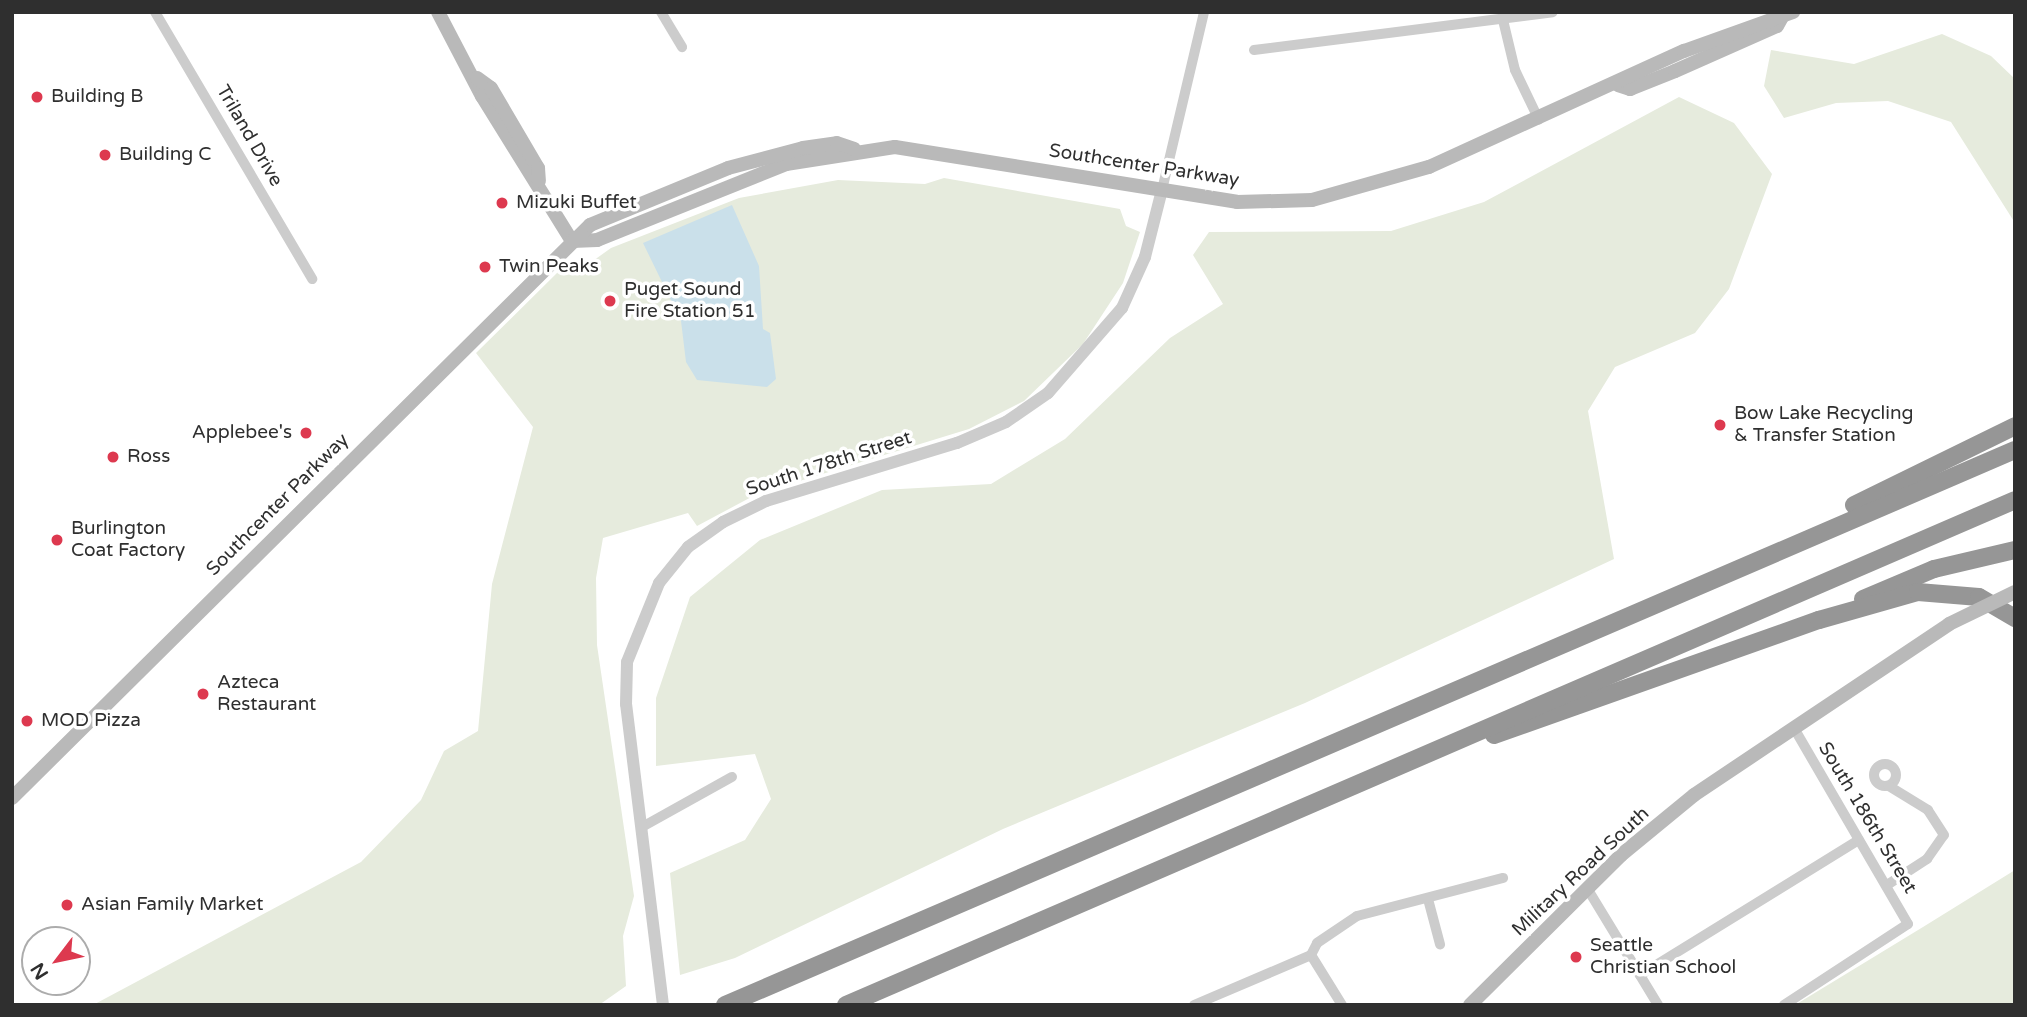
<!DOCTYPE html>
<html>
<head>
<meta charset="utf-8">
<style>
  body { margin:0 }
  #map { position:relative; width:2027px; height:1017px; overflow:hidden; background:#fff; font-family:"Varela Round",sans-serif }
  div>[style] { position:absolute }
  .green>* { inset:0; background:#e6ebdd }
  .water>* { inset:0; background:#cae0ea }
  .minor>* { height:10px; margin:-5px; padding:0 5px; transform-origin:5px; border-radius:5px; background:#ccc }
  .minor>.ring { margin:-5px; padding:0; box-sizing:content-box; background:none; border:10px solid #ccc; border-radius:50% }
  .tertiary>* { height:12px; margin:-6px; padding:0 6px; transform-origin:6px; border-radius:6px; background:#ccc }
  .secondary>* { height:14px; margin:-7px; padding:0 7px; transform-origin:7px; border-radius:7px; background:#b9b9b9 }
  .motorway>* { height:18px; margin:-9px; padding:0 9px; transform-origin:9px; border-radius:9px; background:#969696 }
  .secondary-bridge>* { height:14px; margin:-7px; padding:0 7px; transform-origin:7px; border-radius:7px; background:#b9b9b9 }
  .dots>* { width:19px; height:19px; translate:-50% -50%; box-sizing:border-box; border:4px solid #fff; border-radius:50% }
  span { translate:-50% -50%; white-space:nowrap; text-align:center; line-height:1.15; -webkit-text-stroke:7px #fff; paint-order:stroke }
  .poi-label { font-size:19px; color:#2f2f2f }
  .left { translate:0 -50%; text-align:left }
  .right { translate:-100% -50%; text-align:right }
  .street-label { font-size:19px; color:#2f2f2f }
  .frame { position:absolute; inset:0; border:14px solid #2f2f2f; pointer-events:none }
  .north { position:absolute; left:21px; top:926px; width:70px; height:70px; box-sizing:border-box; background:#fff; border:2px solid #acacac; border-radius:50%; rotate:238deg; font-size:19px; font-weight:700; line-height:28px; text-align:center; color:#2f2f2f }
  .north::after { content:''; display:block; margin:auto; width:24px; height:32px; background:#dd394f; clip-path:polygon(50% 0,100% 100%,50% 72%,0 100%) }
</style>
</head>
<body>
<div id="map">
  <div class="green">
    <div style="clip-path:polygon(1942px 34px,1991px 56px,2015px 79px,2015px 223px,1951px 122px,1888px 101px,1836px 103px,1784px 118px,1764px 86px,1771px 50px,1854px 64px)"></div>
    <div style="clip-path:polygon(1679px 97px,1734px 123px,1772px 174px,1729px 289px,1695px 333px,1615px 367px,1588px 411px,1614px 559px,1305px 703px,1003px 829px,735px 958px,680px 975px,670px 873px,745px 840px,771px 799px,755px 754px,656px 766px,656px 698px,690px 597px,760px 540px,882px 490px,991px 484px,1065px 439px,1170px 338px,1223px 304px,1193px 255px,1209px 232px,1391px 231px,1484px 202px)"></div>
    <div style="clip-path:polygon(944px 178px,1120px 209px,1126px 226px,1140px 232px,1123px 283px,1083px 344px,1024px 401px,969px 429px,757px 494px,697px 526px,688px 513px,603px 538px,596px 578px,597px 645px,634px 896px,623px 936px,626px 986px,599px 1005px,93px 1005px,361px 862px,421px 800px,444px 751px,478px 731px,492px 584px,533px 427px,476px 353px,558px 272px,576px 273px,611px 248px,739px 198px,838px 180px,925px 184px)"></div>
    <div style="clip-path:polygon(2015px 870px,2015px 1005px,1795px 1005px,1923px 927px)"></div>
  </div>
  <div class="water">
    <div style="clip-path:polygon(732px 205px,759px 266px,763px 329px,770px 333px,776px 379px,767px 387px,697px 380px,686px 362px,681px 321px,643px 243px)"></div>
  </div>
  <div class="minor">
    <div style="left:155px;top:12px;width:310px;rotate:59.5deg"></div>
    <div style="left:661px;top:12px;width:41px;rotate:59deg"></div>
    <div style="left:1503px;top:20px;width:51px;rotate:76.5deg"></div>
    <div style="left:1515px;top:70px;width:55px;rotate:64.4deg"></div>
    <div style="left:1254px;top:50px;width:301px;rotate:-7.2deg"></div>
    <div style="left:1162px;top:190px;width:183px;rotate:-76.7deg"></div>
    <div class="ring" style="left:1874px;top:764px;width:12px;height:12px"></div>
    <div style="left:642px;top:827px;width:103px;rotate:-29.1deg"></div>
    <div style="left:1887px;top:885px;width:48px;rotate:-33deg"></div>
    <div style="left:1927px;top:859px;width:29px;rotate:-55deg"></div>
    <div style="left:1944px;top:835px;width:30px;rotate:-123deg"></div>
    <div style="left:1928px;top:810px;width:46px;rotate:-148.4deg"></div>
    <div style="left:1587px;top:888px;width:137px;rotate:58.7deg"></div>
    <div style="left:1428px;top:899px;width:47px;rotate:75.1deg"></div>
    <div style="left:1311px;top:955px;width:59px;rotate:58.2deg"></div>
    <div style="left:1640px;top:975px;width:257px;rotate:-31.7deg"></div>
    <div style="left:1194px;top:1005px;width:127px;rotate:-23.1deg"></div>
    <div style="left:1311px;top:955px;width:13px;rotate:-63deg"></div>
    <div style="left:1317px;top:943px;width:48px;rotate:-34deg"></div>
    <div style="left:1357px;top:916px;width:151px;rotate:-14.6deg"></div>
    <div style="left:1784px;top:1005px;width:148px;rotate:-33.2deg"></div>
    <div style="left:1908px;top:924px;width:227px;rotate:-120.2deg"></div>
  </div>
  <div class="tertiary">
    <div style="left:663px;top:1005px;width:303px;rotate:-97deg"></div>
    <div style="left:626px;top:704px;width:42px;rotate:-88.6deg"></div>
    <div style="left:627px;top:662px;width:85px;rotate:-67.9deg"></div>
    <div style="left:659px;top:583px;width:46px;rotate:-51.1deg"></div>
    <div style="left:688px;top:547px;width:43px;rotate:-35.5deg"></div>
    <div style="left:723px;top:522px;width:48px;rotate:-26deg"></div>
    <div style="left:766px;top:501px;width:200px;rotate:-16.9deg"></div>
    <div style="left:957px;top:443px;width:53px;rotate:-23.2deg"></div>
    <div style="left:1006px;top:422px;width:51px;rotate:-34.6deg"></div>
    <div style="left:1048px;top:393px;width:113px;rotate:-49deg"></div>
    <div style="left:1122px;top:308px;width:56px;rotate:-65.7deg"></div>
    <div style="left:1145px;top:257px;width:69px;rotate:-75.8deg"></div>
  </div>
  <div class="secondary">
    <div style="left:438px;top:12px;width:95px;rotate:62.4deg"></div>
    <div style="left:482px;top:96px;width:171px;rotate:58.2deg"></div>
    <div style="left:477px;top:78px;width:17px;rotate:36deg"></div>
    <div style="left:491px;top:88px;width:93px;rotate:59.6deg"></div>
    <div style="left:538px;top:168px;width:13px;rotate:86deg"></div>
    <div style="left:1618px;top:85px;width:13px;rotate:18deg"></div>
    <div style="left:1630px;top:89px;width:48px;rotate:-21.8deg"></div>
    <div style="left:1675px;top:71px;width:111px;rotate:-23.8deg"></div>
    <div style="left:1777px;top:26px;width:10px;rotate:-61deg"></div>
    <div style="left:572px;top:241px;width:25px;rotate:-2deg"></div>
    <div style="left:597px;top:240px;width:204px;rotate:-21.9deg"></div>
    <div style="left:786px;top:164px;width:110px;rotate:-8.9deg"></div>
    <div style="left:895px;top:147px;width:346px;rotate:9.1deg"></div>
    <div style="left:1237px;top:202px;width:75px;rotate:-1.5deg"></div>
    <div style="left:1312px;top:200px;width:122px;rotate:-15.8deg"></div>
    <div style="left:1429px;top:167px;width:280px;rotate:-24.5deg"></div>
    <div style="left:1684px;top:51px;width:116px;rotate:-19.7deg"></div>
    <div style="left:12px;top:798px;width:814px;rotate:-44.75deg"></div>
    <div style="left:590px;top:225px;width:149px;rotate:-22.4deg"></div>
    <div style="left:728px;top:168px;width:78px;rotate:-14.9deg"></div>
    <div style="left:803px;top:148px;width:34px;rotate:-8deg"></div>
    <div style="left:837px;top:143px;width:18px;rotate:19deg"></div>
    <div style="left:1470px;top:1005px;width:213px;rotate:-44.8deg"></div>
    <div style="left:1621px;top:855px;width:94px;rotate:-39.4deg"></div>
    <div style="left:1694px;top:795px;width:307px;rotate:-33.8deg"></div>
  </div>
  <div class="motorway">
    <div style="left:1854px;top:505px;width:179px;rotate:-26.1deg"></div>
    <div style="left:1863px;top:599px;width:77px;rotate:-22.9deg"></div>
    <div style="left:1934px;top:569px;width:83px;rotate:-13.2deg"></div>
    <div style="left:1494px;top:735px;width:345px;rotate:-19.5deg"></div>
    <div style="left:1819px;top:620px;width:103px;rotate:-15.8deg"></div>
    <div style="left:1918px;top:592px;width:61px;rotate:4.7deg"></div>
    <div style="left:1979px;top:597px;width:42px;rotate:30.3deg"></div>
    <div style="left:725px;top:1005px;width:1404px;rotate:-23.28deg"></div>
    <div style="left:846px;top:1005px;width:1273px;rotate:-23.36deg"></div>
  </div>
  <div class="secondary-bridge">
    <div style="left:1949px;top:624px;width:73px;rotate:-25.9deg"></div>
  </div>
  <div class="dots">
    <div style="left:37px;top:97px;background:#dd394f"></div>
    <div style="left:105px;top:155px;background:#dd394f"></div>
    <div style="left:502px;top:203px;background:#dd394f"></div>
    <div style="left:485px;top:267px;background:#dd394f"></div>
    <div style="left:610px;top:301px;background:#dd394f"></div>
    <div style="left:1720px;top:425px;background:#dd394f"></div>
    <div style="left:306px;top:433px;background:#dd394f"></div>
    <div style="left:113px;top:457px;background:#dd394f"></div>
    <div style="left:57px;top:540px;background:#dd394f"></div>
    <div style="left:203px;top:694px;background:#dd394f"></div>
    <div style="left:27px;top:721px;background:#dd394f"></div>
    <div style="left:67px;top:905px;background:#dd394f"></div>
    <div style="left:1576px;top:957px;background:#dd394f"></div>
  </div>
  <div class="poi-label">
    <span class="left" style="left:51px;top:97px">Building B</span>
    <span class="left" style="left:119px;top:155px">Building C</span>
    <span class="left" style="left:516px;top:203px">Mizuki Buffet</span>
    <span class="left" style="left:499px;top:267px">Twin Peaks</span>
    <span class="left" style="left:624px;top:301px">Puget Sound<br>Fire Station 51</span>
    <span class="left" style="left:1734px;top:425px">Bow Lake Recycling<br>&amp; Transfer Station</span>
    <span class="right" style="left:292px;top:433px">Applebee's</span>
    <span class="left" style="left:127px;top:457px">Ross</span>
    <span class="left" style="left:71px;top:540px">Burlington<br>Coat Factory</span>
    <span class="left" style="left:217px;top:694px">Azteca<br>Restaurant</span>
    <span class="left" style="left:41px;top:721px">MOD Pizza</span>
    <span class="left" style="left:81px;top:905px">Asian Family Market</span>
    <span class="left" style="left:1590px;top:957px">Seattle<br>Christian School</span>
  </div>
  <div class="street-label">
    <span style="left:249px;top:136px;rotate:60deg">Triland Drive</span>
    <span style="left:1144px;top:166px;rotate:9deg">Southcenter Parkway</span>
    <span style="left:829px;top:464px;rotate:-18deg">South 178th Street</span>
    <span style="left:278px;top:505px;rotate:-45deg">Southcenter Parkway</span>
    <span style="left:1867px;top:818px;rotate:59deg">South 186th Street</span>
    <span style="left:1581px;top:872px;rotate:-43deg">Military Road South</span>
  </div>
  <div class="frame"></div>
  <div class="north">N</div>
</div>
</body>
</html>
